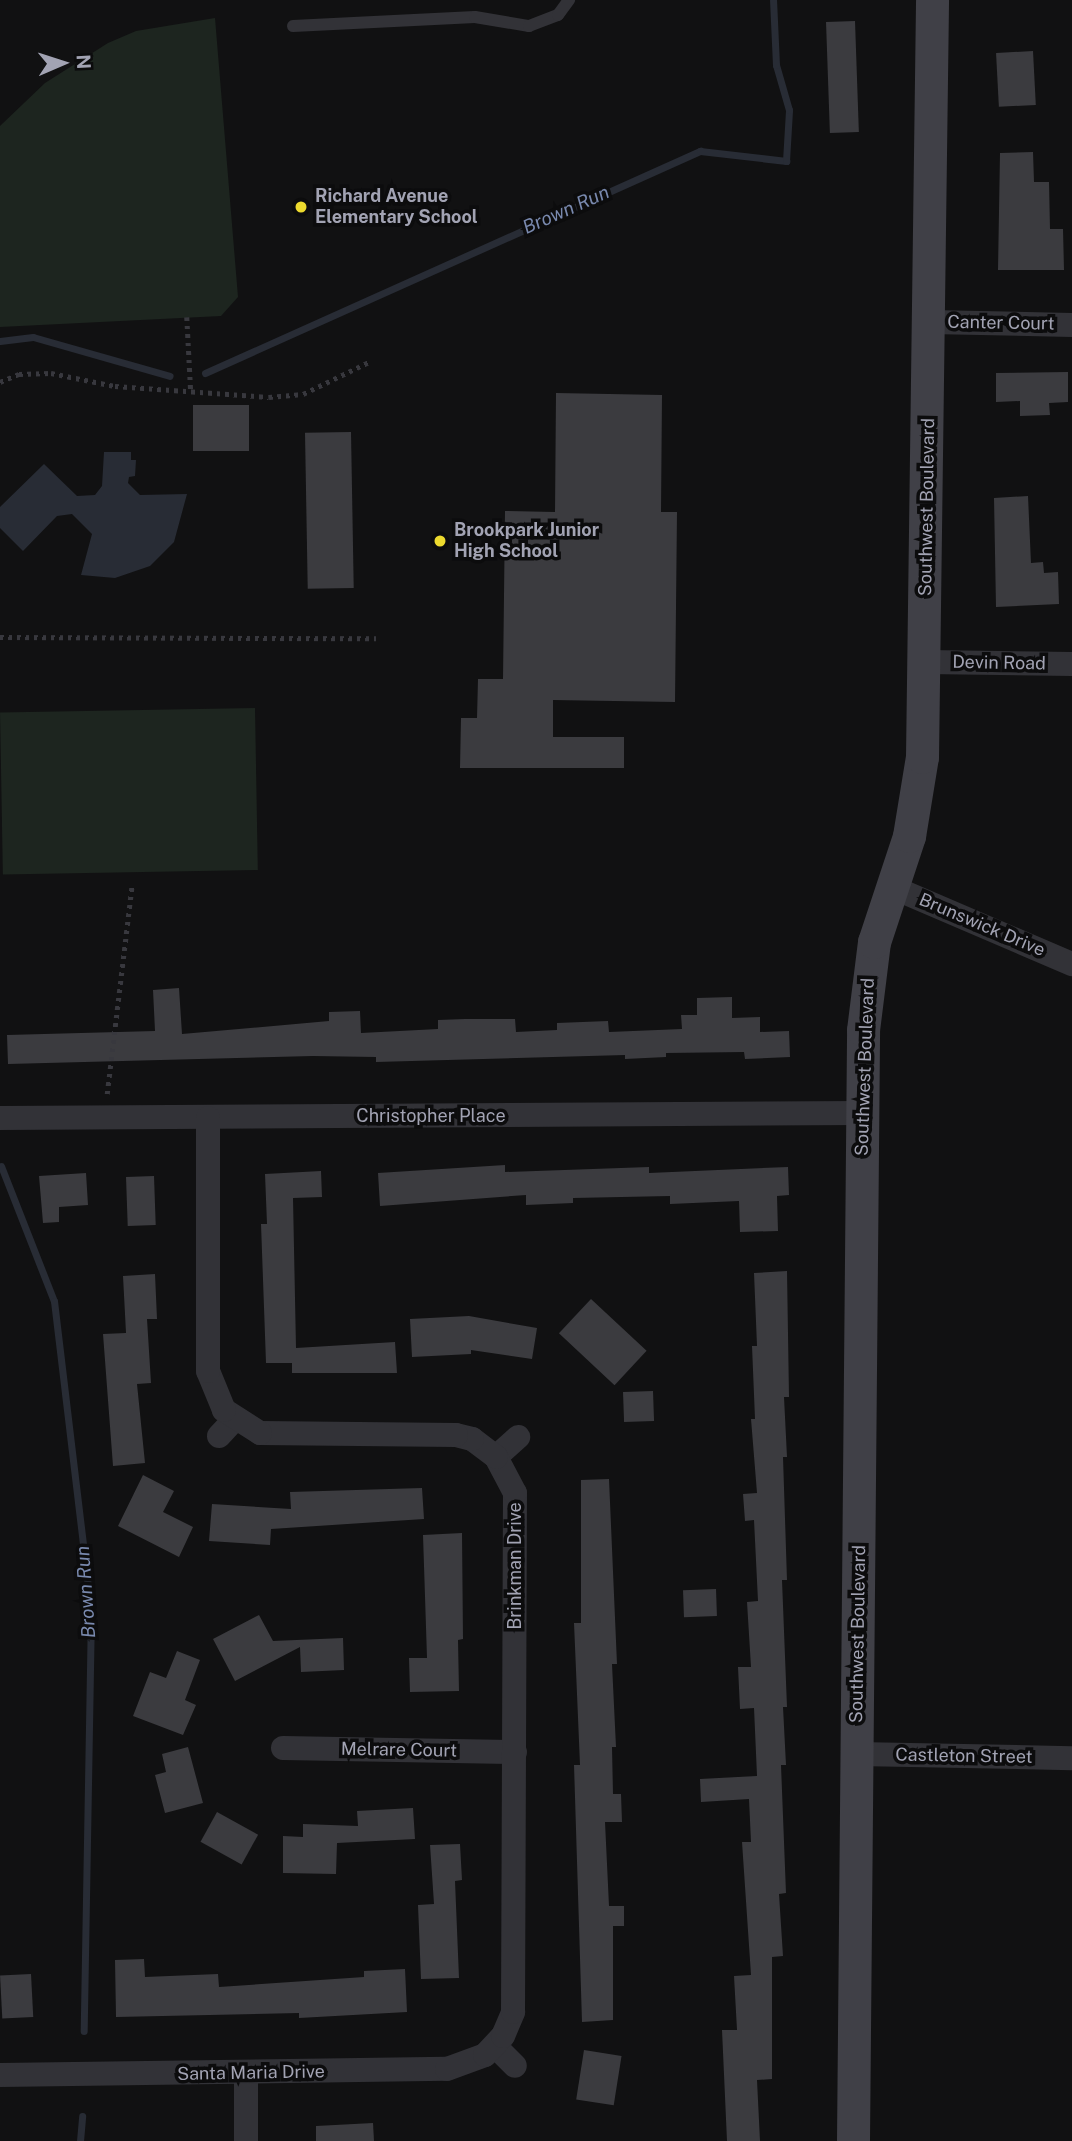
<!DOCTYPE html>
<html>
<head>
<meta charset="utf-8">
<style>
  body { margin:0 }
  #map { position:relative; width:1072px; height:2141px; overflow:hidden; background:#111112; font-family:"Public Sans",sans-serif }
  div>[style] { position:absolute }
  .green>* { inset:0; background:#1d251f; transform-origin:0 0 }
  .water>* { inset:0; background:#282c35 }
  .stream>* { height:7px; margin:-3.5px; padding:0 3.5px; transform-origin:3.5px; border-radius:3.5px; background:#282c35 }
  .building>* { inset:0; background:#3b3b3f; transform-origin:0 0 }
  .path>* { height:4.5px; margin-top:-2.25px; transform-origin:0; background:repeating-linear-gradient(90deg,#38383e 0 3.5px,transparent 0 8.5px) }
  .lane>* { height:12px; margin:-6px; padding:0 6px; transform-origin:6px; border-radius:6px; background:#323237 }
  .street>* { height:24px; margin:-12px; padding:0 12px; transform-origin:12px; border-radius:12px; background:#323237 }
  .secondary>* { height:33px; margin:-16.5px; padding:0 16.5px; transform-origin:16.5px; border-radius:16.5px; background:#404047 }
  .dots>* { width:19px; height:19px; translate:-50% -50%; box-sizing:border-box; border:4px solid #0c0c0d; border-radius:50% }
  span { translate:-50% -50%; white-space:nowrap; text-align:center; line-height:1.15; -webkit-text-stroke:7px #0c0c0d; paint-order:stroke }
  .poi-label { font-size:18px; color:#a2a3b3; font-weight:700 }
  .left { translate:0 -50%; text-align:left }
  .street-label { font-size:18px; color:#a2a3b3 }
  .water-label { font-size:19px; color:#7989ae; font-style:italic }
  .north { position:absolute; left:28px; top:28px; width:70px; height:70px; -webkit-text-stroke:5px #0c0c0d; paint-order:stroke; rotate:87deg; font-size:19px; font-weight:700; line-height:28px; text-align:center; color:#a2a3b3 }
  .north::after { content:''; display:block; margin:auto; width:24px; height:32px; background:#a2a3b3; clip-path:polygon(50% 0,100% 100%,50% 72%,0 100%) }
</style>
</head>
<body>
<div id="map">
  <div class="green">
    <div style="clip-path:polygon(215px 18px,238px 297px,221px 316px,0 327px,0 126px,45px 83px,108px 43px,136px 31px)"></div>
    <div style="left:255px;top:708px;width:162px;height:255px;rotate:89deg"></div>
  </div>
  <div class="water">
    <div style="clip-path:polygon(104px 452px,131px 452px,131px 460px,136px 460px,135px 476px,129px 477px,128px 483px,140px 495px,187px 494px,174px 542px,150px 566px,115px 578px,81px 575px,92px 534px,72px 514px,57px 516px,23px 551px,0 528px,0 507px,44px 464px,77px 496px,95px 495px,102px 486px)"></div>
  </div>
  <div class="stream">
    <div style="left:0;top:341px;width:33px;rotate:-7deg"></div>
    <div style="left:33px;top:337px;width:142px;rotate:15.9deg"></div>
    <div style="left:205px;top:373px;width:543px;rotate:-24.16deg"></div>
    <div style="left:700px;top:151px;width:87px;rotate:6.6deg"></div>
    <div style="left:786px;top:161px;width:51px;rotate:-86.6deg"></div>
    <div style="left:789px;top:110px;width:47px;rotate:-106.1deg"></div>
    <div style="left:776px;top:65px;width:65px;rotate:-92.6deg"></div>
    <div style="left:1px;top:1166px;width:145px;rotate:68.6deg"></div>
    <div style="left:54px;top:1301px;width:313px;rotate:83.2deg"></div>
    <div style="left:91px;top:1612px;width:419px;rotate:91deg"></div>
    <div style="left:80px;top:2141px;width:25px;rotate:-85deg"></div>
  </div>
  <div class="building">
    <div style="left:855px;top:21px;width:111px;height:29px;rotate:88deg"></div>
    <div style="left:1033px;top:51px;width:54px;height:37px;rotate:87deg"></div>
    <div style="clip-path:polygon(1033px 152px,1034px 182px,1049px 182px,1050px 229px,1063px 229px,1064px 270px,998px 270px,1000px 153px)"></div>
    <div style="clip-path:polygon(1068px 372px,1068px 402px,1049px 403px,1050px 415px,1020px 416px,1020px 401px,996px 402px,996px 373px)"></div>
    <div style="clip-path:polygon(556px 393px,662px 395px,661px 512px,677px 512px,675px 702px,553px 700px,553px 737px,624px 737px,624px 768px,460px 768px,461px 718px,477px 718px,478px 679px,503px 679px,505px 511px,555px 512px)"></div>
    <div style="left:193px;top:405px;width:56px;height:46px"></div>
    <div style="left:351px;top:432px;width:156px;height:46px;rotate:89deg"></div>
    <div style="clip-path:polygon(1028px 496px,1031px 563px,1043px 562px,1044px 573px,1058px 572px,1059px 604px,996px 607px,994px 498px)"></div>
    <div style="clip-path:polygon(179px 988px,182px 1034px,329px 1021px,329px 1012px,360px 1011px,361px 1033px,438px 1029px,438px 1020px,465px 1019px,515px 1019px,516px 1032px,557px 1030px,557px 1023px,608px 1021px,609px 1032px,682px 1029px,681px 1015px,697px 1015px,697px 998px,732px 997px,732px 1018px,760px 1017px,760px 1032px,789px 1031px,790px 1057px,745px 1059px,744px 1052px,666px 1053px,666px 1057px,625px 1059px,625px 1055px,376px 1062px,376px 1057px,313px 1056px,8px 1064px,7px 1035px,155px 1031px,153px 990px)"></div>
    <div style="clip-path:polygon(505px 1165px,505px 1172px,649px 1167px,649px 1173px,788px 1167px,789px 1195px,777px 1196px,778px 1231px,740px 1232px,739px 1201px,670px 1204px,670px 1196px,573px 1198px,573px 1203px,526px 1205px,526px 1195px,380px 1206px,378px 1173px)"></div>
    <div style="clip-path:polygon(321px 1171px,322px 1197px,293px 1198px,296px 1348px,395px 1342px,397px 1373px,292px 1373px,292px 1363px,266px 1363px,261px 1224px,267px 1224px,265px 1174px)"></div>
    <div style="clip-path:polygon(86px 1173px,88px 1205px,59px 1207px,59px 1222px,43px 1223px,39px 1176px)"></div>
    <div style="left:154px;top:1176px;width:49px;height:28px;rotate:88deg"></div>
    <div style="clip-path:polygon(787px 1271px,789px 1397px,784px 1397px,787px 1457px,783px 1457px,787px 1580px,782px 1580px,787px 1707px,783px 1707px,786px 1765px,781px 1765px,786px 1893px,779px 1894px,783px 1956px,772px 1957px,772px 2079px,757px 2080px,760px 2141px,727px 2141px,722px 2030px,737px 2030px,734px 1976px,751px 1975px,742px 1842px,751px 1842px,749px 1799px,701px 1802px,700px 1779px,757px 1776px,754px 1708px,740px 1709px,738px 1667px,751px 1667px,747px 1602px,758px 1601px,754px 1520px,745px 1521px,743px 1494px,757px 1493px,751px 1419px,755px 1419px,752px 1346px,757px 1346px,754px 1273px)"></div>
    <div style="clip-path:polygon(155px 1274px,157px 1319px,147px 1319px,151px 1383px,137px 1384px,145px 1463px,113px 1466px,103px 1334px,126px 1333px,123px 1276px)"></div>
    <div style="left:591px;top:1299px;width:76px;height:47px;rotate:43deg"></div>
    <div style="clip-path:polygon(469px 1316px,537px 1328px,532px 1359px,471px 1350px,471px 1354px,412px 1357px,410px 1319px)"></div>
    <div style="left:653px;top:1391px;width:30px;height:30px;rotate:88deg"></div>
    <div style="clip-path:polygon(143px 1475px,174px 1491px,163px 1512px,193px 1527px,179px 1557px,118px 1526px)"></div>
    <div style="clip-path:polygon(609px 1479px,617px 1664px,612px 1664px,616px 1747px,612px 1747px,613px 1794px,621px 1794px,622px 1822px,605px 1822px,609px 1906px,624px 1906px,624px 1926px,613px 1926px,613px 2020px,582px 2022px,574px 1765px,580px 1765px,574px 1623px,581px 1623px,581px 1480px)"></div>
    <div style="clip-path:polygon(422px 1488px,424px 1519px,271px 1529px,270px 1545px,209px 1541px,212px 1504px,291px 1509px,290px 1492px)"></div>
    <div style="clip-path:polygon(462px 1533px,463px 1639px,458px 1640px,459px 1691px,410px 1692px,409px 1658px,427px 1658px,423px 1535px)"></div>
    <div style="left:716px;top:1589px;width:27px;height:33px;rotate:88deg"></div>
    <div style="clip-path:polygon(259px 1615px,273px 1641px,343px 1638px,344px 1670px,301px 1672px,300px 1647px,235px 1681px,213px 1639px)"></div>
    <div style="clip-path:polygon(177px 1651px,200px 1660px,185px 1700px,196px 1705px,183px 1735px,133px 1716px,150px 1672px,166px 1678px)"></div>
    <div style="clip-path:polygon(188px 1747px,203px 1803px,165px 1813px,155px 1775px,166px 1772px,162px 1754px)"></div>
    <div style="clip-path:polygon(413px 1808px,415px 1839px,337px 1843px,336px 1874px,283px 1873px,283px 1836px,303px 1837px,303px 1824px,358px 1826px,357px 1811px)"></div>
    <div style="left:217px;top:1812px;width:47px;height:34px;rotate:29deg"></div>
    <div style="clip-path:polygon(460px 1844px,462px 1880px,455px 1881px,459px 1978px,421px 1979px,418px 1905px,434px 1904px,430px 1845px)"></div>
    <div style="clip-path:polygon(144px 1959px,145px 1977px,218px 1974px,219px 1987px,364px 1977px,364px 1971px,405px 1969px,407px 2012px,299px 2018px,299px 2013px,116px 2017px,115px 1960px)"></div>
    <div style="left:31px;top:1974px;width:43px;height:31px;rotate:87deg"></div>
    <div style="left:584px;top:2050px;width:38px;height:50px;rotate:9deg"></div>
    <div style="clip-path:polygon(373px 2123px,374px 2141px,316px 2141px,316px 2126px)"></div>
  </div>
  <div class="path">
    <div style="left:187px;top:317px;width:76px;rotate:87deg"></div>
    <div style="left:0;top:382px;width:21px;rotate:-23deg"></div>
    <div style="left:19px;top:374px;width:32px;rotate:-2deg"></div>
    <div style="left:51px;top:373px;width:65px;rotate:11.5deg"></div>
    <div style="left:115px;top:386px;width:154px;rotate:4.1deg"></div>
    <div style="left:269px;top:397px;width:34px;rotate:-5deg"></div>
    <div style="left:303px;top:394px;width:76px;rotate:-25.9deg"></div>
    <div style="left:0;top:637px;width:376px;rotate:0.2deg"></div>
    <div style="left:107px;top:1094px;width:210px;rotate:-83.2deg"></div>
  </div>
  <div class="lane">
    <div style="left:293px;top:26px;width:182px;rotate:-2.8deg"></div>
    <div style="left:475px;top:17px;width:55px;rotate:9.5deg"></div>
    <div style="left:529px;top:26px;width:31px;rotate:-21deg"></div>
    <div style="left:558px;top:15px;width:19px;rotate:-54deg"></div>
  </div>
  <div class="street">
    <div style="left:930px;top:322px;width:142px;rotate:1.2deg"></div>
    <div style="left:926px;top:662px;width:146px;rotate:0.8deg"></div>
    <div style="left:892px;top:887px;width:196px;rotate:23.2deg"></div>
    <div style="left:0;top:1118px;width:862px;rotate:-0.33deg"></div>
    <div style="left:219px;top:1436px;width:22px;rotate:-47deg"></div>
    <div style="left:496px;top:1457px;width:30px;rotate:-42deg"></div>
    <div style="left:283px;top:1748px;width:232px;rotate:1deg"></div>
    <div style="left:857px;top:1754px;width:215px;rotate:1.1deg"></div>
    <div style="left:495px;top:2046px;width:28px;rotate:45deg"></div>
    <div style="left:246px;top:2073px;width:68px;rotate:90deg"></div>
    <div style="left:0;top:2075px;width:447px;rotate:-0.8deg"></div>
    <div style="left:447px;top:2069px;width:40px;rotate:-20.2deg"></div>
    <div style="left:485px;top:2055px;width:26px;rotate:-47deg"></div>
    <div style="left:503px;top:2036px;width:26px;rotate:-67deg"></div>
    <div style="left:513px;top:2012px;width:519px;rotate:-89.78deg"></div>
    <div style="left:515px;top:1493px;width:41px;rotate:-117.8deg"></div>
    <div style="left:496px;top:1457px;width:30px;rotate:-143deg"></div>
    <div style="left:472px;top:1439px;width:16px;rotate:-166deg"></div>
    <div style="left:456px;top:1435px;width:196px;rotate:-179.4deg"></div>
    <div style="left:260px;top:1433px;width:43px;rotate:-147.4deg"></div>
    <div style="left:224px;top:1410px;width:42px;rotate:-112.3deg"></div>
    <div style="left:208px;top:1371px;width:253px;rotate:-90deg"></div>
  </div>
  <div class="secondary">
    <div style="left:853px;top:2141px;width:1111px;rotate:-89.48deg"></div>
    <div style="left:863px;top:1030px;width:89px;rotate:-82.9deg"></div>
    <div style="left:874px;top:942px;width:112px;rotate:-71.7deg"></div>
    <div style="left:909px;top:836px;width:80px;rotate:-80.7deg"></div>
    <div style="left:922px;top:757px;width:757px;rotate:-89.24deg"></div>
  </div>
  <div class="dots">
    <div style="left:301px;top:207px;background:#edda2e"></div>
    <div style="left:440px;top:541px;background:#edda2e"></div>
  </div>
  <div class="poi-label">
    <span class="left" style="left:315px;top:207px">Richard Avenue<br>Elementary School</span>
    <span class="left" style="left:454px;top:541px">Brookpark Junior<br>High School</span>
  </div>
  <div class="street-label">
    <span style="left:1001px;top:323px;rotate:1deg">Canter Court</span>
    <span style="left:927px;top:507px;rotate:-89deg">Southwest Boulevard</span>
    <span style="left:999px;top:663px;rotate:1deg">Devin Road</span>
    <span style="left:982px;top:925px;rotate:23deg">Brunswick Drive</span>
    <span style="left:865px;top:1067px;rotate:-88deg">Southwest Boulevard</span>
    <span style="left:431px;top:1116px">Christopher Place</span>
    <span style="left:515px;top:1566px;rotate:-90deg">Brinkman Drive</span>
    <span style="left:858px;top:1634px;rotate:-89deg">Southwest Boulevard</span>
    <span style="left:399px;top:1750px;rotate:1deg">Melrare Court</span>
    <span style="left:964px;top:1756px;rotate:1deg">Castleton Street</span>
    <span style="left:251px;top:2073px;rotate:-1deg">Santa Maria Drive</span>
  </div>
  <div class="water-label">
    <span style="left:566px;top:210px;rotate:-24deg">Brown Run</span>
    <span style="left:86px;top:1592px;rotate:-94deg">Brown Run</span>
  </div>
  <div class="north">N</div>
</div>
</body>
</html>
